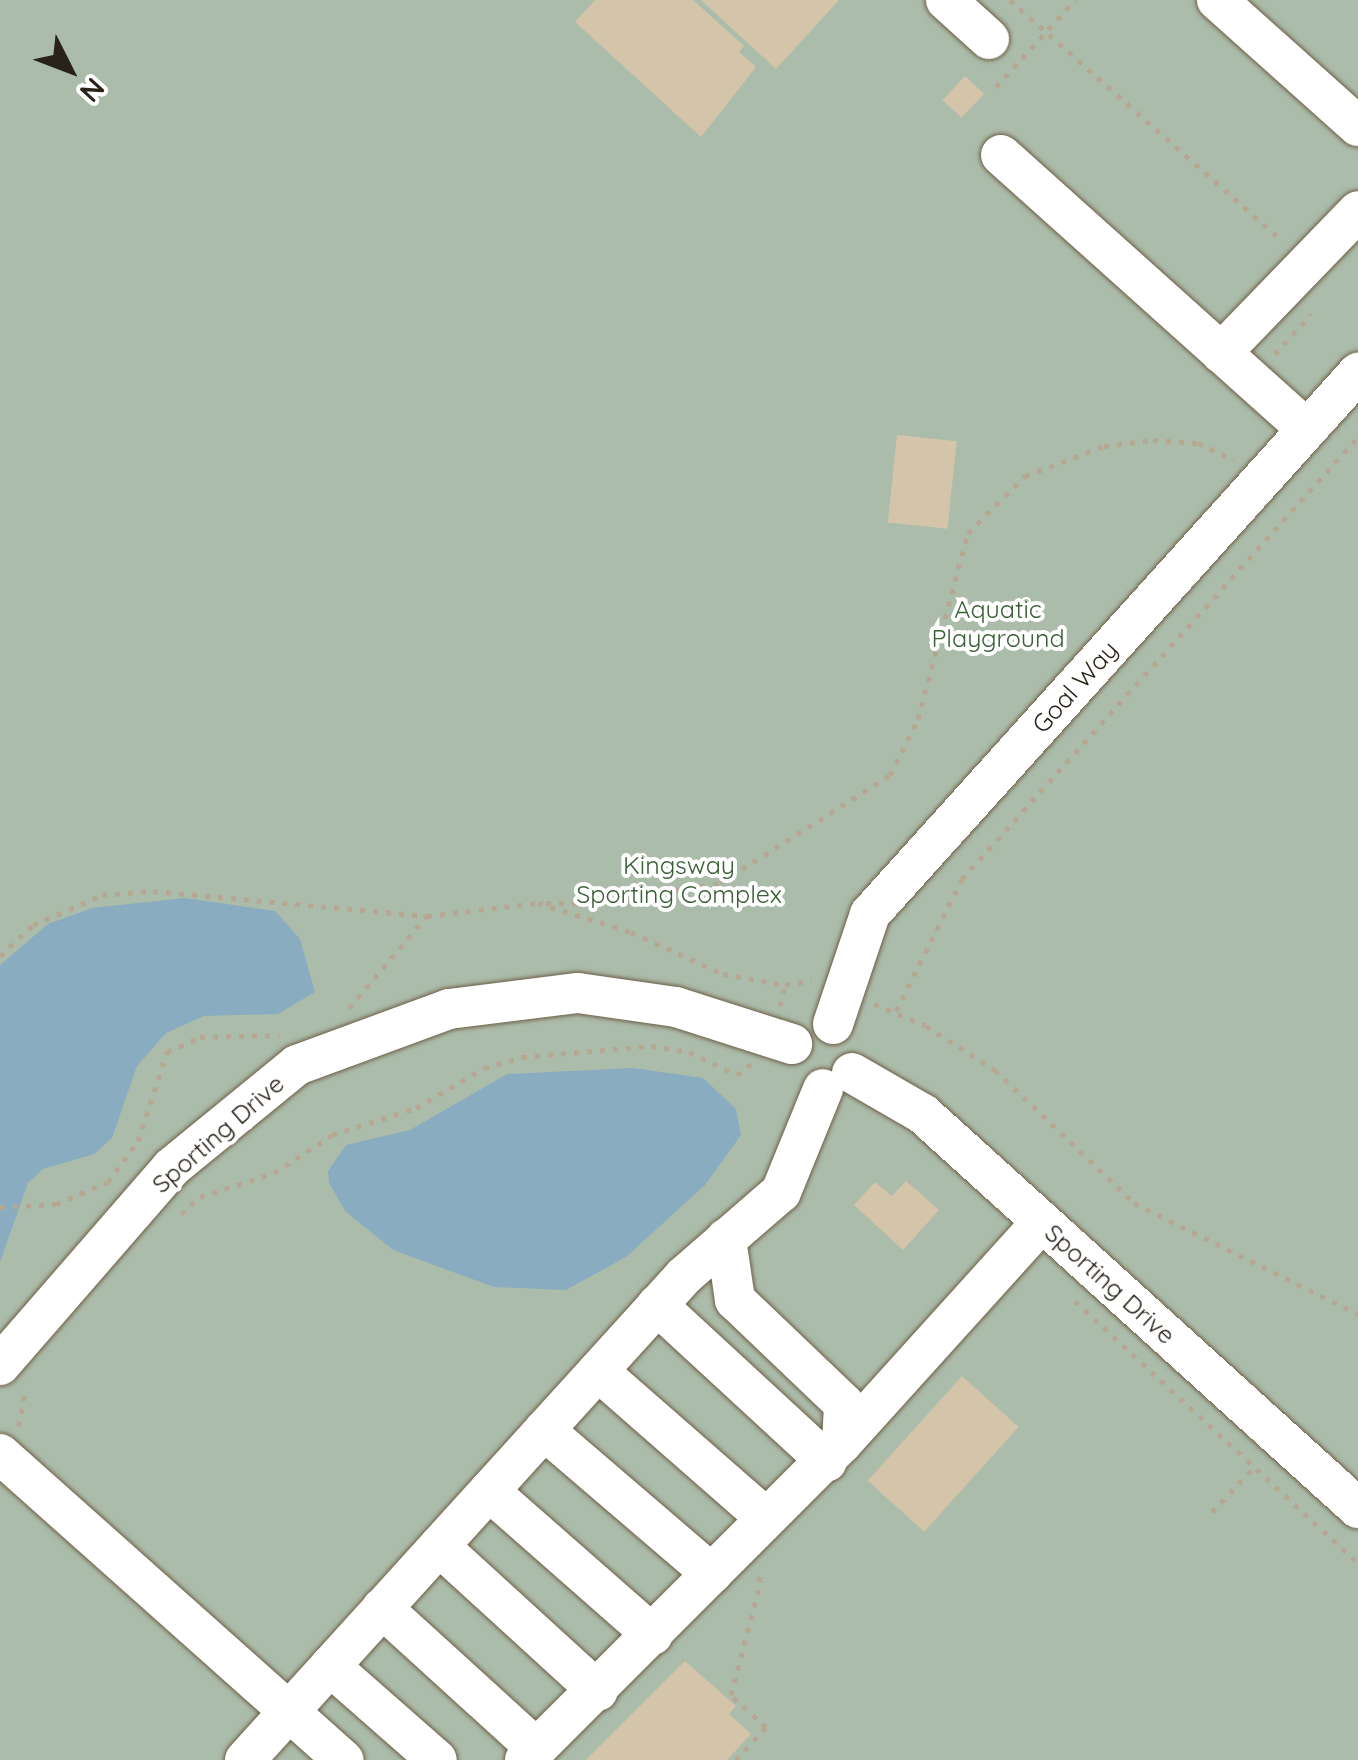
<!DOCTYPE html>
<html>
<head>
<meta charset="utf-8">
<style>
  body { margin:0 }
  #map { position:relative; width:1358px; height:1760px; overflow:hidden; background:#f1e0c5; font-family:Quicksand,sans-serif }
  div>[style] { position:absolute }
  .green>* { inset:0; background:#acbcaa; transform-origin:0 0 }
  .water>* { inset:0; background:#89acc0 }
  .building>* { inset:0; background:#d4c4aa; transform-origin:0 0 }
  .path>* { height:5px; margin-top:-2.5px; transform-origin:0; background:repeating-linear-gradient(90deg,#b5a791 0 5px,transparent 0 13px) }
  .roads { filter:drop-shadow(0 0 2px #6e5f47) drop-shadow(0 0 2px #6e5f47) }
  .minor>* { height:40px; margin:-20px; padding:0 20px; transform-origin:20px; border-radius:20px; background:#fff }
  span { translate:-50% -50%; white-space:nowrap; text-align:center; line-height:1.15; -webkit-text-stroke:8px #fff; paint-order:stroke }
  .park-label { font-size:25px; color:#3a6037 }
  .street-label { font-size:25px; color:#282218 }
  .north { position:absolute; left:20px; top:20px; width:100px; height:100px; -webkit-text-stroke:8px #fff; paint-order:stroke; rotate:132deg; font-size:28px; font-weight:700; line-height:40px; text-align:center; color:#282218 }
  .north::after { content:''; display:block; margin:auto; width:35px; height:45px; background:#282218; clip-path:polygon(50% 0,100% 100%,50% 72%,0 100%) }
</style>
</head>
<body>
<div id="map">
  <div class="green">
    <div style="left:0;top:0;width:1358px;height:1760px"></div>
  </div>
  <div class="water">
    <div style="clip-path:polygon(185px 898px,275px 911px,300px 939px,315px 992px,278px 1014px,204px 1016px,166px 1033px,137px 1066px,112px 1138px,94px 1154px,43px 1169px,28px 1183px,0 1262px,0 965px,48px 924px,92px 908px)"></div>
    <div style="clip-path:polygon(633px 1068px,703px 1078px,736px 1109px,741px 1135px,705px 1185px,626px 1257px,566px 1290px,494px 1287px,393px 1250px,345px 1211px,329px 1183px,328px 1171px,346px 1145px,410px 1130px,507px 1074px)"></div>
  </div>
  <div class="building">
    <div style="clip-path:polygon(595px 0,693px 0,744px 46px,739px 52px,756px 67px,701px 137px,575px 22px)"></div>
    <div style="clip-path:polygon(701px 0,839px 0,776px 69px)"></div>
    <div style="left:965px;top:76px;width:26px;height:33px;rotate:43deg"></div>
    <div style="left:897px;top:435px;width:60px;height:88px;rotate:6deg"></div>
    <div style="clip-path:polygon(906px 1181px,939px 1210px,903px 1250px,854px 1205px,875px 1182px,892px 1196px)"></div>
    <div style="left:962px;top:1376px;width:76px;height:141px;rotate:42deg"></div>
    <div style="clip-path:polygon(685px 1661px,736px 1706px,729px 1714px,751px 1734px,727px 1760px,586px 1760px)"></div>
  </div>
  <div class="path">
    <div style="left:1010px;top:0;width:362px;rotate:41.5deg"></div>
    <div style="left:996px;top:87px;width:118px;rotate:-47.8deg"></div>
    <div style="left:1275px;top:354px;width:54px;rotate:-48deg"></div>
    <div style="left:546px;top:903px;width:52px;rotate:1.1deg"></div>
    <div style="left:598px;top:904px;width:124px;rotate:-9.8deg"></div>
    <div style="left:720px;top:883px;width:201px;rotate:-32.4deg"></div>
    <div style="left:890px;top:775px;width:63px;rotate:-63.4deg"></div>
    <div style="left:918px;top:719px;width:193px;rotate:-75deg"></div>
    <div style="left:968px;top:533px;width:81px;rotate:-45deg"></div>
    <div style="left:1025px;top:476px;width:85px;rotate:-20.8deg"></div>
    <div style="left:1104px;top:446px;width:49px;rotate:-7deg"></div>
    <div style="left:1153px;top:440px;width:45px;rotate:3.8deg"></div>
    <div style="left:1198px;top:443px;width:40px;rotate:25deg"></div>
    <div style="left:0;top:956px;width:45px;rotate:-43.2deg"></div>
    <div style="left:33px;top:925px;width:75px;rotate:-23.5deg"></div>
    <div style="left:102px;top:895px;width:51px;rotate:-4.5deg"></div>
    <div style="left:153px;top:891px;width:275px;rotate:5.2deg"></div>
    <div style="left:874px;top:1004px;width:56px;rotate:22.9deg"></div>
    <div style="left:926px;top:1026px;width:82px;rotate:32.5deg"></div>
    <div style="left:995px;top:1070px;width:192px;rotate:43.7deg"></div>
    <div style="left:1134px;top:1203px;width:250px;rotate:26.4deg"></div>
    <div style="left:780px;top:1006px;width:22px;rotate:-77deg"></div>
    <div style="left:349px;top:1008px;width:121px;rotate:-49.7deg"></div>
    <div style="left:427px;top:916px;width:112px;rotate:-6.7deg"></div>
    <div style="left:538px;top:903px;width:97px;rotate:17.3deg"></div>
    <div style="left:631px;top:932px;width:101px;rotate:24.5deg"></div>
    <div style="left:723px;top:974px;width:63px;rotate:10.1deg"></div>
    <div style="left:785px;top:985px;width:27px;rotate:-10deg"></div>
    <div style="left:896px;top:1011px;width:148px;rotate:-63.4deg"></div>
    <div style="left:962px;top:879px;width:593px;rotate:-48.14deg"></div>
    <div style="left:0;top:1207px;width:56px;rotate:-3.1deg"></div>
    <div style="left:56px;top:1204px;width:56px;rotate:-22.9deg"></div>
    <div style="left:108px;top:1182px;width:51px;rotate:-53.8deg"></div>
    <div style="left:138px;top:1141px;width:94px;rotate:-72deg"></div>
    <div style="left:167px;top:1052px;width:36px;rotate:-24deg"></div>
    <div style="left:200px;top:1037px;width:79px;rotate:-1.5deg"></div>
    <div style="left:181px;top:1214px;width:25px;rotate:-42deg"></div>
    <div style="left:200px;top:1197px;width:78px;rotate:-18deg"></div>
    <div style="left:274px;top:1173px;width:69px;rotate:-33.2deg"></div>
    <div style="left:332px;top:1135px;width:88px;rotate:-17.8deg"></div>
    <div style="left:416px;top:1108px;width:79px;rotate:-30.5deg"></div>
    <div style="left:484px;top:1068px;width:40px;rotate:-16deg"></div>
    <div style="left:522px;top:1057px;width:129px;rotate:-4.9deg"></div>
    <div style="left:651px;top:1046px;width:38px;rotate:9deg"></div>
    <div style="left:689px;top:1052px;width:53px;rotate:25.6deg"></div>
    <div style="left:737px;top:1075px;width:18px;rotate:-38deg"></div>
    <div style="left:1075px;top:1301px;width:386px;rotate:42.8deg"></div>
    <div style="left:19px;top:1426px;width:39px;rotate:-80deg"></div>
    <div style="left:1212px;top:1512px;width:60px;rotate:-47deg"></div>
    <div style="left:736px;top:1760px;width:45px;rotate:-47.7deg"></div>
    <div style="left:766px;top:1727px;width:47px;rotate:-137.6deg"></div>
    <div style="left:731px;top:1695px;width:119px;rotate:-75.4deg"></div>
    <div style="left:761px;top:1580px;width:6px;rotate:-141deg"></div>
  </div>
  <div class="roads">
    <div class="minor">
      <div style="left:946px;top:0;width:58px;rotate:42.2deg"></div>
      <div style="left:1217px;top:0;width:189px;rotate:41.8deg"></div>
      <div style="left:1001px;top:155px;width:411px;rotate:41.9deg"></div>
      <div style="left:1221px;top:353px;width:197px;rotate:-46deg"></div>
      <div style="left:833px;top:1024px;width:116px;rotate:-71.4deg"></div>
      <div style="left:870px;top:914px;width:729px;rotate:-47.95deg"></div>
      <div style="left:852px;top:1073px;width:82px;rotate:30deg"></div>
      <div style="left:923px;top:1114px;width:587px;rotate:42.17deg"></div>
      <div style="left:657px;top:1305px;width:231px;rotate:42.7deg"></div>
      <div style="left:0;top:1365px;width:262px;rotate:-49deg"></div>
      <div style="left:172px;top:1167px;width:161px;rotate:-39.2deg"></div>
      <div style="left:297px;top:1065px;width:162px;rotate:-20.2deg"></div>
      <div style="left:449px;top:1009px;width:130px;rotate:-7.1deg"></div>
      <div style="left:578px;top:993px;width:99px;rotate:8.1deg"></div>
      <div style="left:676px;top:1007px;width:122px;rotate:17.7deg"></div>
      <div style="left:598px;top:1371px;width:223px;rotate:41.2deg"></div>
      <div style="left:544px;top:1430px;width:221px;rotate:40.6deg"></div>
      <div style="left:842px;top:1443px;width:298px;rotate:-47.9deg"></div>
      <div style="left:0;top:1454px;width:460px;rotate:41.7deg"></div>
      <div style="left:489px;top:1491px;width:218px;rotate:41.3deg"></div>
      <div style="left:439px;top:1546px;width:215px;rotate:42.4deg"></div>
      <div style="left:382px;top:1608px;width:208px;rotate:42.3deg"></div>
      <div style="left:330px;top:1666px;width:142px;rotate:41.3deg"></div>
      <div style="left:245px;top:1760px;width:653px;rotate:-47.79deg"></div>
      <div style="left:684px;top:1276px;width:128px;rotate:-40.9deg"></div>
      <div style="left:781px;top:1192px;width:111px;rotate:-67.8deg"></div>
      <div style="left:525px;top:1760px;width:448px;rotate:-45deg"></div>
      <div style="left:842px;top:1443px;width:39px;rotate:-87deg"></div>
      <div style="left:844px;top:1404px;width:151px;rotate:-136.3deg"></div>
      <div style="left:735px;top:1300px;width:62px;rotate:-98.4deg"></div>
    </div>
  </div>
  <div class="park-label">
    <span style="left:998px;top:624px">Aquatic<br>Playground</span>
    <span style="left:679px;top:880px">Kingsway<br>Sporting Complex</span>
  </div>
  <div class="street-label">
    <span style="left:1075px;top:687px;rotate:-48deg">Goal Way</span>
    <span style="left:218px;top:1134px;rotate:-41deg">Sporting Drive</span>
    <span style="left:1110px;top:1284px;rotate:42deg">Sporting Drive</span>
  </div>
  <div class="north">N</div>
</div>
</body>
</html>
